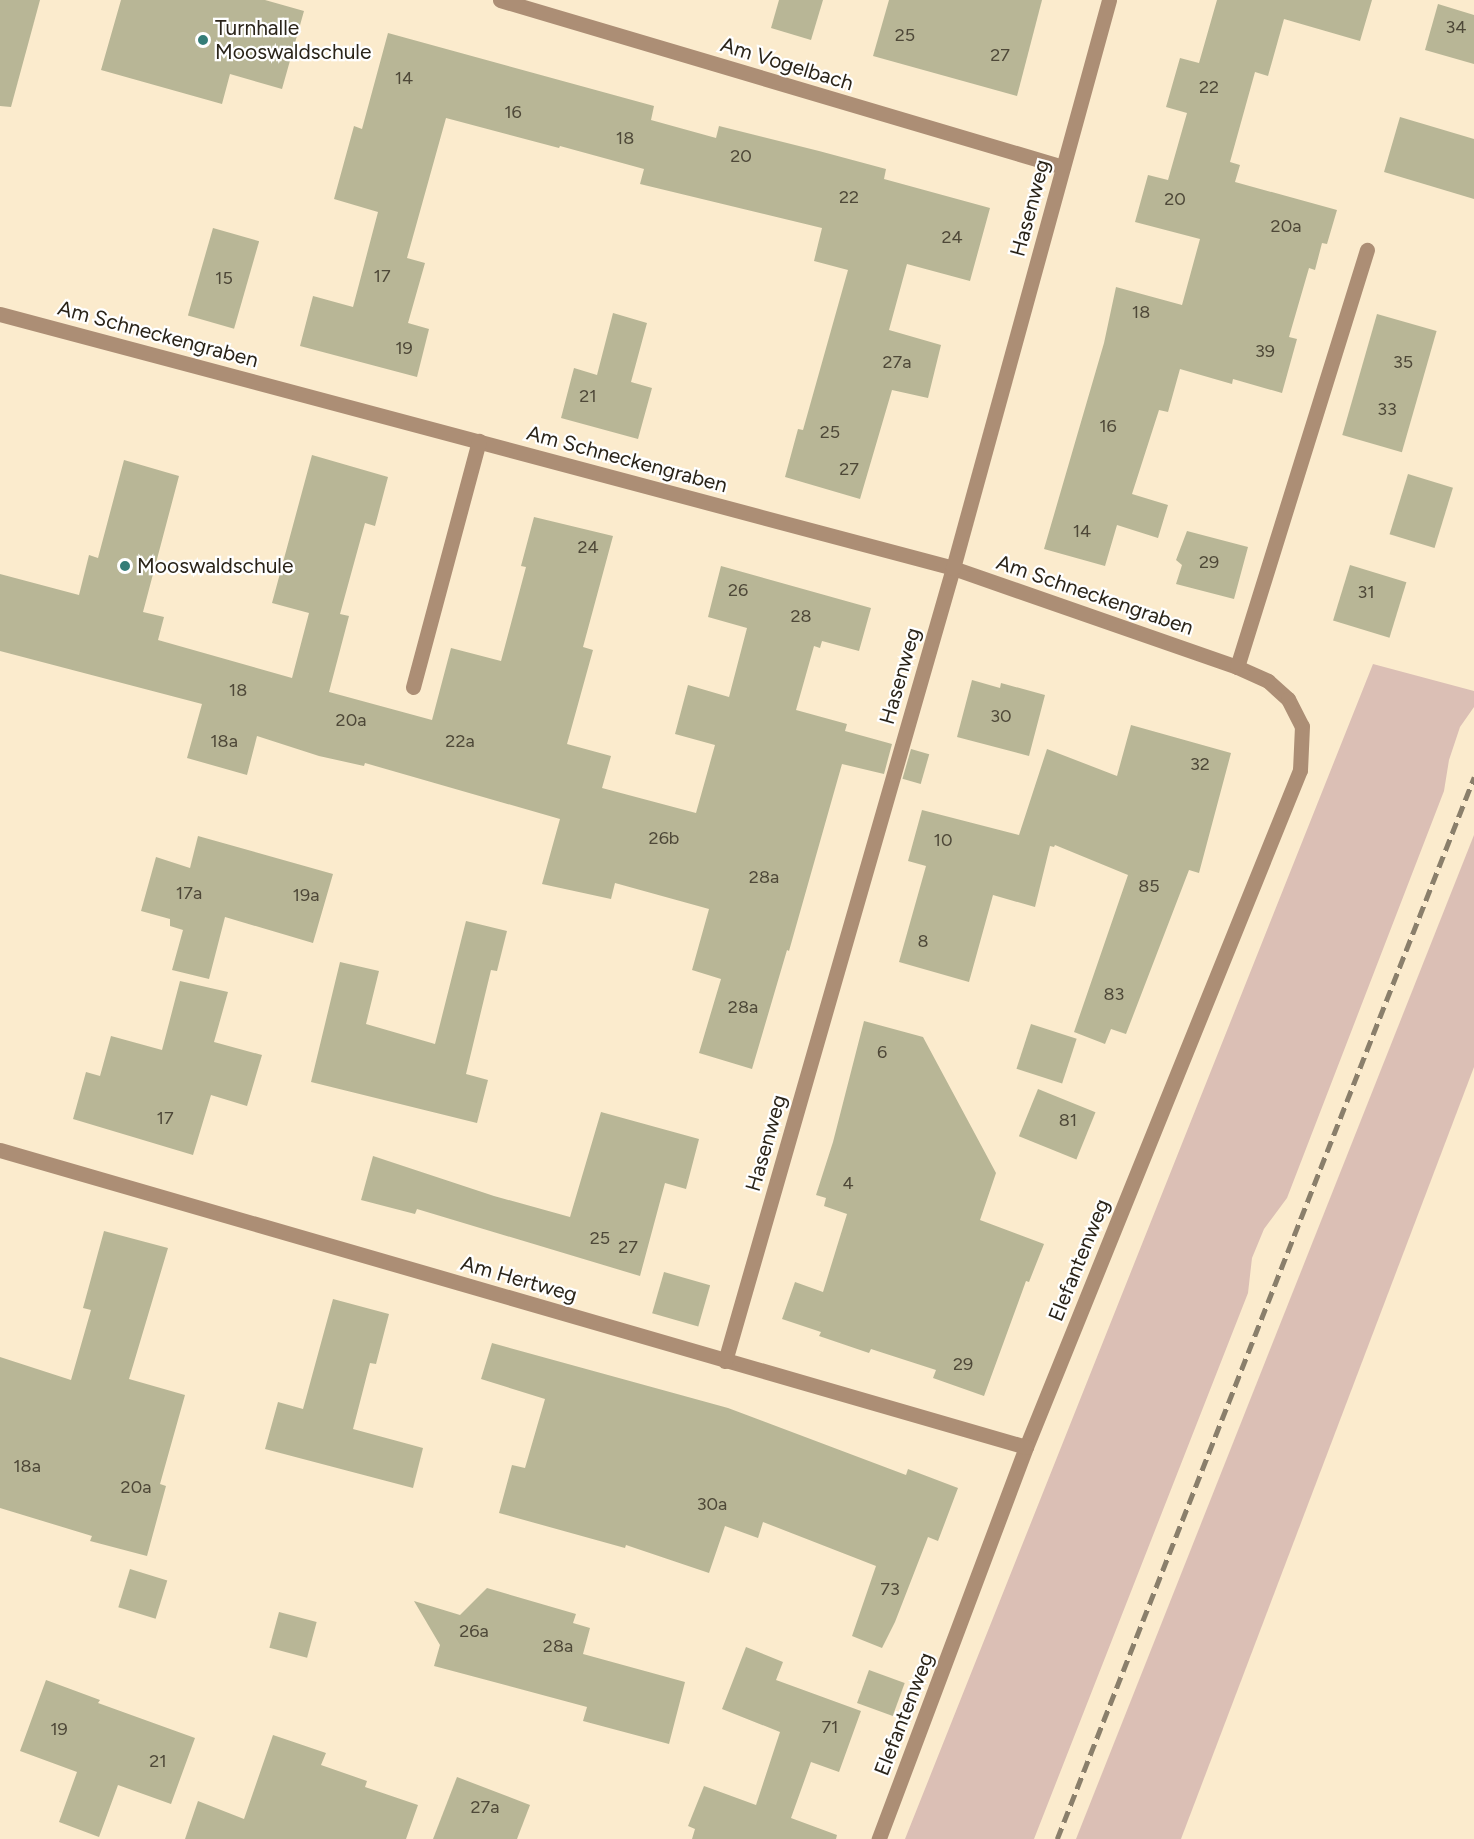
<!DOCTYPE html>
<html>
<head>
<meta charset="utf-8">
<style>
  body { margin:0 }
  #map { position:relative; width:1474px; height:1839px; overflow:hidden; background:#fbebcd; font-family:Figtree,sans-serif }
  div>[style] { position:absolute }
  .green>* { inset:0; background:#dbbfb5 }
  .building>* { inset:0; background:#b8b696; transform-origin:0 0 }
  .minor>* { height:15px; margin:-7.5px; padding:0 7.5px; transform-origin:7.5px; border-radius:7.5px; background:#ac8e75 }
  .rail>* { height:4.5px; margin-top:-2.25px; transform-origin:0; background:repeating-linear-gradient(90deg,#8a7f6b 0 12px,transparent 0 18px) }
  .dots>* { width:16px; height:16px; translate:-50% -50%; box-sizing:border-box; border:3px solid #fff; border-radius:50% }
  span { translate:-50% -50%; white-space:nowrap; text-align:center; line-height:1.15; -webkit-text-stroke:4.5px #fff; paint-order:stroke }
  .number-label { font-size:18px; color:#4e4838 }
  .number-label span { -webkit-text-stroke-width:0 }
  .poi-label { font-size:21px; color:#2a2419 }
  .left { translate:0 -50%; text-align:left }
  .street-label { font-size:21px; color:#2a2419 }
</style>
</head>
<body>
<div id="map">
  <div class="green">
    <div style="clip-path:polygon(1373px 664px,1474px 691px,1474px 707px,1460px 727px,1449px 760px,1444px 791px,1287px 1198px,1264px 1229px,1252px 1258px,1248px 1293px,1034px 1839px,905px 1839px)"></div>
    <div style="clip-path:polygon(1474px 835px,1474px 1067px,1181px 1839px,1076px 1839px)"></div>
  </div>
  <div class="building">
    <div style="clip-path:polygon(0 0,40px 0,11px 107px,0 106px)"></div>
    <div style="clip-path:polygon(121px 0,265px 0,304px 11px,282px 89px,230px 74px,222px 104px,101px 70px)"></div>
    <div style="clip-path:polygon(779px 0,823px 0,811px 40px,771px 28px)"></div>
    <div style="clip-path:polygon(889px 0,1042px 0,1017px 96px,873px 56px)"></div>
    <div style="clip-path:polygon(1217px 0,1372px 0,1360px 41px,1284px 19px,1268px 76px,1255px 72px,1230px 162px,1240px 165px,1235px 182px,1337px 210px,1327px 244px,1322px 243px,1315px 270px,1309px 268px,1289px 337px,1297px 339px,1282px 393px,1233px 379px,1232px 384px,1180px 369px,1168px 412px,1159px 410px,1132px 494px,1168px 505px,1158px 538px,1117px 525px,1105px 566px,1044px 549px,1104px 343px,1116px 287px,1182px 305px,1200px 239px,1135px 222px,1148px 175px,1168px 180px,1187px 113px,1166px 107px,1180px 58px,1199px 63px)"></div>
    <div style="clip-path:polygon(1438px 4px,1474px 15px,1474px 64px,1425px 50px)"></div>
    <div style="clip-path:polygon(388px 33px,654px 106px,651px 120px,716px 138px,719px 126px,819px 151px,886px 169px,884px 179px,990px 208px,970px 281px,907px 264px,889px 330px,941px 345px,928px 398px,892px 390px,860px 499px,785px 477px,798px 429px,803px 430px,848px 270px,814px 261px,822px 228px,640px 184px,644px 169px,560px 146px,559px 148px,446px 118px,407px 258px,425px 263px,408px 323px,429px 329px,417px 377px,300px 346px,313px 296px,353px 307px,378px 212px,334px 199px,354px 126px,362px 129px)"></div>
    <div style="clip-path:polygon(1400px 117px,1474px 139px,1474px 199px,1384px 172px)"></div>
    <div style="left:213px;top:228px;width:48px;height:91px;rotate:16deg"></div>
    <div style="clip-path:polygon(613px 313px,647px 323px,631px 382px,652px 388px,638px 439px,561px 418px,574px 368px,597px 375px)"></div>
    <div style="left:1377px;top:314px;width:62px;height:126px;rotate:16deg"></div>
    <div style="clip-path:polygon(312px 455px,388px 477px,375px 526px,365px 523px,340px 614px,349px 616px,329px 692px,432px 720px,451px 648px,501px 661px,526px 567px,521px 566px,534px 517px,613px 536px,583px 647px,593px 650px,567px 744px,611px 756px,602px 788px,696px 813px,715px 745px,675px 734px,688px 685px,729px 697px,747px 628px,708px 617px,721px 566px,871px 608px,859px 651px,822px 641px,820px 648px,814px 646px,796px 710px,847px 724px,845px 731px,892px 744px,884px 774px,842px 764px,789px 951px,787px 950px,752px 1069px,699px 1053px,721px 979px,692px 970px,709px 909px,615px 883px,611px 899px,542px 884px,560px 819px,365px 763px,364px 766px,319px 756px,257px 736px,247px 775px,187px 758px,202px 704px,0 651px,0 574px,79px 595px,89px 555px,98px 558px,124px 460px,179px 476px,143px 612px,164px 617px,158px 640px,292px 678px,309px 613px,272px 603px)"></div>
    <div style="left:1408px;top:474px;width:47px;height:63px;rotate:17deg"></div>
    <div style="clip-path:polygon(1187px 531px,1248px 547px,1234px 599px,1176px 584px,1182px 565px,1176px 560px)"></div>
    <div style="left:1350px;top:565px;width:59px;height:58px;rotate:17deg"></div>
    <div style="clip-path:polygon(972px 680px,1000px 688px,1001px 683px,1045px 695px,1029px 756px,957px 737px)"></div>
    <div style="clip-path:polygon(1131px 725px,1231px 753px,1199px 873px,1189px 870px,1126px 1034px,1111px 1029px,1105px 1044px,1074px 1032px,1128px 875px,1055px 845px,1054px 847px,1050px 846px,1035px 907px,993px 895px,969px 982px,899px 962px,926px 866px,908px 861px,922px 810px,1019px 835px,1047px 749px,1117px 776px)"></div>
    <div style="left:911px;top:749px;width:19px;height:31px;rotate:16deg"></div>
    <div style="clip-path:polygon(198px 836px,333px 874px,313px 943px,225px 917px,209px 979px,172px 970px,183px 930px,170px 926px,170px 919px,141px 911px,156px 857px,190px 868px)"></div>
    <div style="clip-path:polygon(466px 921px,507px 931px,497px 971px,491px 970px,466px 1074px,488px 1080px,477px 1123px,311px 1082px,340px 962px,379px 971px,366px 1024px,435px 1044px)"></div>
    <div style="clip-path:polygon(180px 981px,228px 992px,214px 1042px,262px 1055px,247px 1106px,211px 1095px,193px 1155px,73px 1119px,86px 1072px,100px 1076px,111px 1036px,162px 1050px)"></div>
    <div style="clip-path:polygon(864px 1021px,923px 1037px,996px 1173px,980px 1220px,1044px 1244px,1029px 1282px,1026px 1281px,984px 1396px,933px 1378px,936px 1370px,871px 1349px,869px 1353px,819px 1336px,821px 1332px,782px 1319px,795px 1282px,823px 1292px,847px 1214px,824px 1206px,826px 1198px,816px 1195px,833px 1142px)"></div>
    <div style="left:1031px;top:1024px;width:48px;height:47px;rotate:18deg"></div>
    <div style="left:1038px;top:1089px;width:62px;height:51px;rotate:22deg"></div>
    <div style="clip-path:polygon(601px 1112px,699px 1139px,686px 1189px,665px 1183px,640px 1276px,417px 1209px,415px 1214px,361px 1200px,373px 1156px,494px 1196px,570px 1217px)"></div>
    <div style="clip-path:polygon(104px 1231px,168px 1248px,129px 1379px,185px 1395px,160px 1484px,166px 1486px,147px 1556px,90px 1541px,92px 1536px,0 1508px,0 1357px,71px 1380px,91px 1310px,83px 1308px)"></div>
    <div style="left:664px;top:1272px;width:48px;height:43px;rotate:16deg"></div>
    <div style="clip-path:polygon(333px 1299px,389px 1314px,376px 1364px,370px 1363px,353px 1429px,423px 1448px,413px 1488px,265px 1449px,278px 1402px,303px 1409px)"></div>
    <div style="clip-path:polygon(492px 1343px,728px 1408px,906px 1475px,908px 1469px,958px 1488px,938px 1541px,928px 1537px,895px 1622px,882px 1648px,852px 1636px,876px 1566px,763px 1522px,758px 1538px,725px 1526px,709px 1573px,626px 1545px,625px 1548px,499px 1513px,512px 1465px,525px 1468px,545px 1399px,481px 1379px)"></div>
    <div style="left:130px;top:1569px;width:39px;height:40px;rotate:17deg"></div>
    <div style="clip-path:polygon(487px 1588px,576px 1614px,573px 1623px,590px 1628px,583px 1654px,685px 1682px,669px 1744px,583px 1721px,587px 1707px,434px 1666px,440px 1645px,414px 1601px,460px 1615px)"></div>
    <div style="left:279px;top:1612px;width:39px;height:37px;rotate:15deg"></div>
    <div style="clip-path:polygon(746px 1647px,783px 1662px,776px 1680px,861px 1711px,839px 1772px,811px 1762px,791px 1818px,837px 1835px,836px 1839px,692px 1839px,695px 1829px,688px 1826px,704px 1786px,756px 1805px,780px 1732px,722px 1709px)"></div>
    <div style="left:869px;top:1670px;width:38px;height:35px;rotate:20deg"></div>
    <div style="clip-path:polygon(46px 1680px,100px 1700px,98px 1703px,195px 1738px,171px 1804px,118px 1785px,99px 1837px,59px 1822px,77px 1772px,20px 1751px)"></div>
    <div style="clip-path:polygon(273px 1735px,326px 1753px,321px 1765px,367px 1781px,365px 1787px,418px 1805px,406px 1839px,185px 1839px,198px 1801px,244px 1819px)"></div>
    <div style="clip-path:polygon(457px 1777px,530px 1805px,517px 1839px,433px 1839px)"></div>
  </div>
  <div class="minor">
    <div style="left:500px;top:0;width:587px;rotate:16.52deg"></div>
    <div style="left:0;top:314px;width:986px;rotate:14.92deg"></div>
    <div style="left:953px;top:568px;width:301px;rotate:19.2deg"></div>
    <div style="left:1237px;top:667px;width:34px;rotate:24deg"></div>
    <div style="left:1268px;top:681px;width:27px;rotate:42deg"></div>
    <div style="left:1288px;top:699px;width:30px;rotate:63deg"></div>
    <div style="left:1302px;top:726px;width:44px;rotate:92.6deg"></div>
    <div style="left:1300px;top:770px;width:730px;rotate:112.03deg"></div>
    <div style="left:1026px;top:1447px;width:419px;rotate:110.6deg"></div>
    <div style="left:1237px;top:667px;width:437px;rotate:-72.7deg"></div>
    <div style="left:413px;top:687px;width:255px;rotate:-75deg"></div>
    <div style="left:0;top:1150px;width:1068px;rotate:16.14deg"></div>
    <div style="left:725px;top:1361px;width:825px;rotate:-73.96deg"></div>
    <div style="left:953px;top:568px;width:589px;rotate:-74.64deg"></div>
  </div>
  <div class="rail">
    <div style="left:1057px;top:1839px;width:1141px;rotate:-68.56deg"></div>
  </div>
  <div class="dots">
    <div style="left:203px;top:40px;background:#347c77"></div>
    <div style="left:125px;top:566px;background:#347c77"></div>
  </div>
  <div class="number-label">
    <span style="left:1456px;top:27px">34</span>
    <span style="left:905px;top:35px">25</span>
    <span style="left:1000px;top:55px">27</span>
    <span style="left:404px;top:78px">14</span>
    <span style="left:1209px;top:87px">22</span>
    <span style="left:513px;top:112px">16</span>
    <span style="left:625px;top:138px">18</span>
    <span style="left:741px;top:156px">20</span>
    <span style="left:849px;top:197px">22</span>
    <span style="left:1175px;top:199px">20</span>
    <span style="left:1286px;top:226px">20a</span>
    <span style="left:952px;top:237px">24</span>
    <span style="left:382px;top:276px">17</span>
    <span style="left:224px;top:278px">15</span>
    <span style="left:1141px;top:312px">18</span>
    <span style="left:404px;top:348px">19</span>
    <span style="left:1265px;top:351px">39</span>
    <span style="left:897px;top:362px">27a</span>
    <span style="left:1403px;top:362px">35</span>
    <span style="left:588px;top:396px">21</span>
    <span style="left:1387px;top:409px">33</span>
    <span style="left:1108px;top:426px">16</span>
    <span style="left:830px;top:432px">25</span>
    <span style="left:849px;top:469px">27</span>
    <span style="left:1082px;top:531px">14</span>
    <span style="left:588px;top:547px">24</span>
    <span style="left:1209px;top:562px">29</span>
    <span style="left:738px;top:590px">26</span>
    <span style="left:1366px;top:592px">31</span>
    <span style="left:801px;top:616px">28</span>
    <span style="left:238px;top:690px">18</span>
    <span style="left:1001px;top:716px">30</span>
    <span style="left:351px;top:720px">20a</span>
    <span style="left:224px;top:741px">18a</span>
    <span style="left:460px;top:741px">22a</span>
    <span style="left:1200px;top:764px">32</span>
    <span style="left:664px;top:838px">26b</span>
    <span style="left:943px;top:840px">10</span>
    <span style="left:764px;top:877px">28a</span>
    <span style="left:1149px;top:886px">85</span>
    <span style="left:189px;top:893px">17a</span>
    <span style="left:306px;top:895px">19a</span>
    <span style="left:923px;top:941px">8</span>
    <span style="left:1114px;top:994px">83</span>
    <span style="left:743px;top:1007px">28a</span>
    <span style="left:882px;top:1052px">6</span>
    <span style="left:165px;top:1118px">17</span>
    <span style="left:1068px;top:1120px">81</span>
    <span style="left:848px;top:1183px">4</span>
    <span style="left:600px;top:1238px">25</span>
    <span style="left:628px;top:1247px">27</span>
    <span style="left:963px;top:1364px">29</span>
    <span style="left:27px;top:1466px">18a</span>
    <span style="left:136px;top:1487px">20a</span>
    <span style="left:712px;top:1504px">30a</span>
    <span style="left:890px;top:1589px">73</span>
    <span style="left:474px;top:1631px">26a</span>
    <span style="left:558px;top:1646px">28a</span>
    <span style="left:830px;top:1727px">71</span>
    <span style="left:59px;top:1729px">19</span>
    <span style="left:158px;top:1761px">21</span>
    <span style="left:485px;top:1807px">27a</span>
  </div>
  <div class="poi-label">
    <span class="left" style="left:215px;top:40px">Turnhalle<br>Mooswaldschule</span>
    <span class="left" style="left:137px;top:566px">Mooswaldschule</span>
  </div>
  <div class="street-label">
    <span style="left:787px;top:64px;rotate:17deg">Am Vogelbach</span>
    <span style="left:1030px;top:208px;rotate:-75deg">Hasenweg</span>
    <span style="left:158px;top:334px;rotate:15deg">Am Schneckengraben</span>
    <span style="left:627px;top:459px;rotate:15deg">Am Schneckengraben</span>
    <span style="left:1095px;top:595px;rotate:19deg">Am Schneckengraben</span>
    <span style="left:900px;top:676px;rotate:-74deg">Hasenweg</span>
    <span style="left:766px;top:1143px;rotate:-74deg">Hasenweg</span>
    <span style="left:1079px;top:1260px;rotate:-68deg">Elefantenweg</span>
    <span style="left:519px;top:1279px;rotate:16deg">Am Hertweg</span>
    <span style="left:904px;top:1714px;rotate:-69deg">Elefantenweg</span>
  </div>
</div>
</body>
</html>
